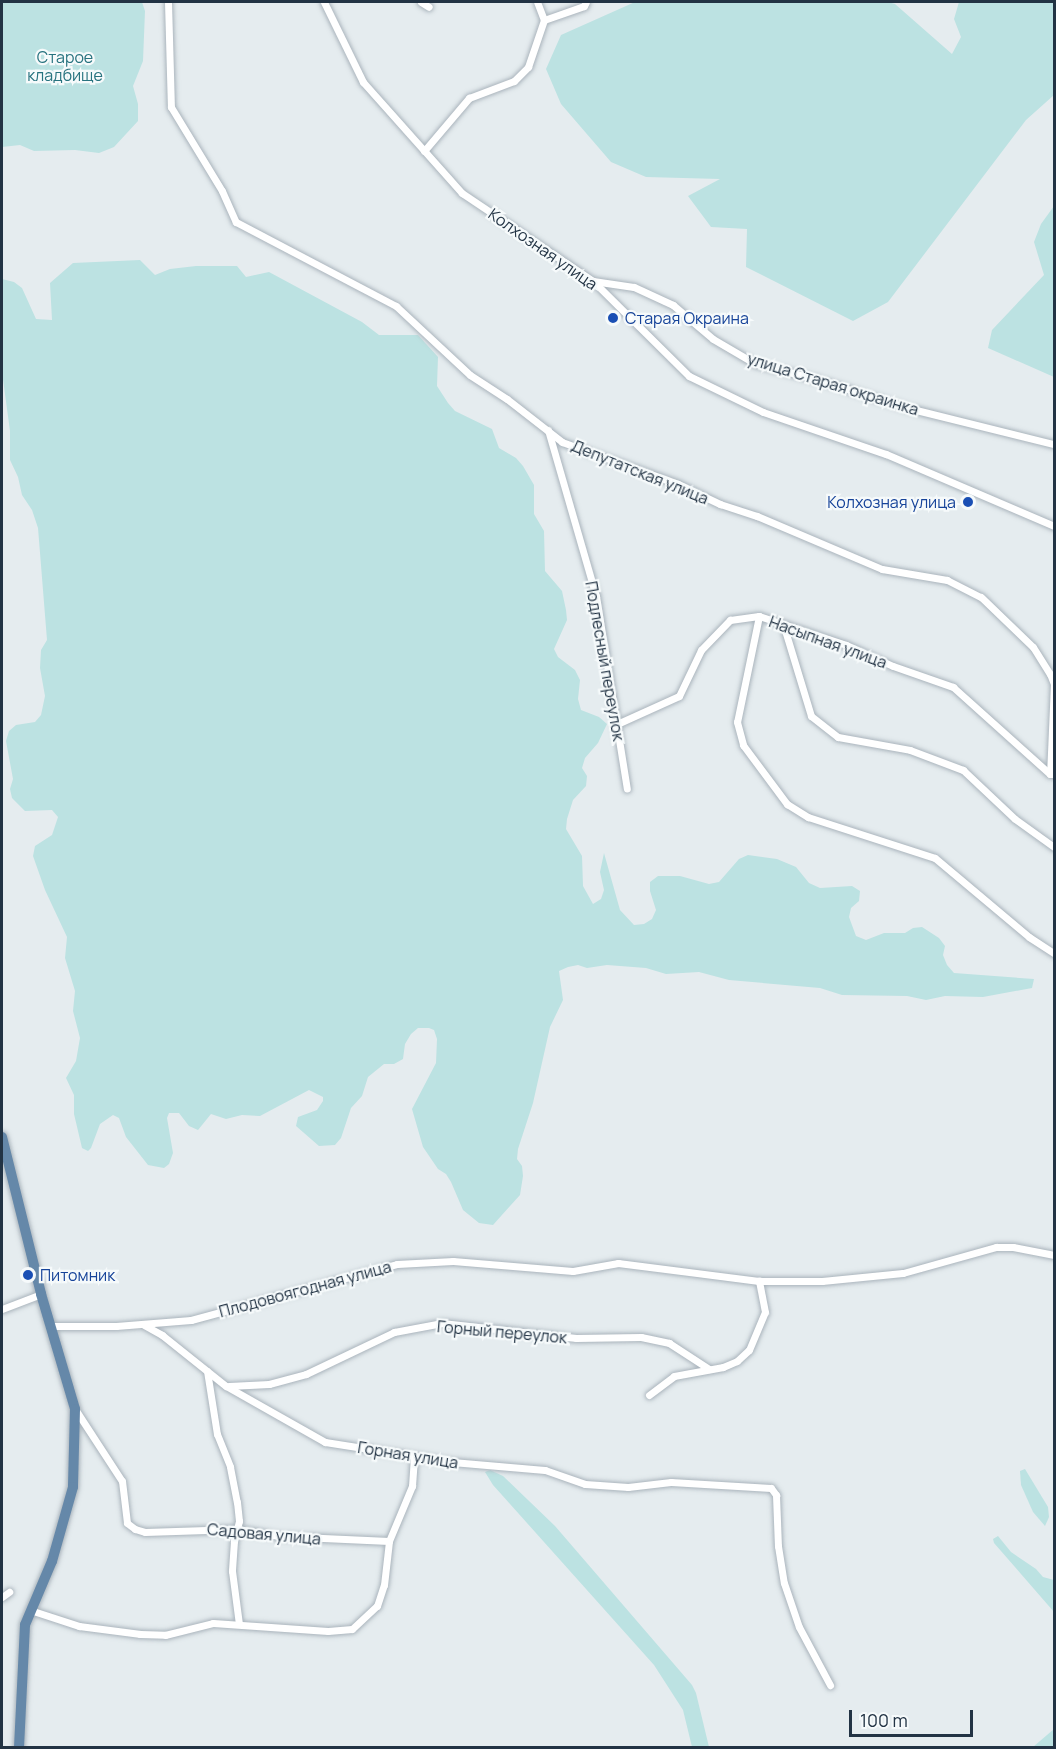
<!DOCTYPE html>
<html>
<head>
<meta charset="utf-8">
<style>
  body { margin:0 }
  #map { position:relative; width:1056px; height:1749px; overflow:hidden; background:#e5ecef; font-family:Manrope,sans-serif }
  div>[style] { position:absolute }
  .green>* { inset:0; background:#bce2e2 }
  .roads { filter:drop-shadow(0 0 2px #aab4bc) drop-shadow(0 0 2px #aab4bc) }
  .minor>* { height:7px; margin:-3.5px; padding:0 3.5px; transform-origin:3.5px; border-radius:3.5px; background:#fff }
  .primary>* { height:10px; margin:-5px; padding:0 5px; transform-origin:5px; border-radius:5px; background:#6588a9 }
  .dots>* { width:16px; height:16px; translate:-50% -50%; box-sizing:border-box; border:3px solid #f6fafb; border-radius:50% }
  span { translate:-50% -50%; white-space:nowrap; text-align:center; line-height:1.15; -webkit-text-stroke:4.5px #f6fafb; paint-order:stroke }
  .park-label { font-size:16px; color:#27737f }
  .street-label { font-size:16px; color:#234 }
  .transit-label { font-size:16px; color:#164399 }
  .left { translate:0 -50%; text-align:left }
  .right { translate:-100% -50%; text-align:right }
  .frame { position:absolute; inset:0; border:3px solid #234; pointer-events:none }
  .scale { position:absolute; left:849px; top:1710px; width:124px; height:27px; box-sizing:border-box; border:3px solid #234; border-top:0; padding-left:8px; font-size:18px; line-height:21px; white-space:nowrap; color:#234; -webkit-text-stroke:4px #f6fafb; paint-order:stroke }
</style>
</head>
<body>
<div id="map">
  <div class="green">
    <div style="clip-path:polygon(2px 2px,142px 2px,145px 11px,143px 61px,133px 86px,138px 104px,138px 121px,114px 147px,99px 153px,75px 150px,34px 151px,20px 145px,2px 147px)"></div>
    <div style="clip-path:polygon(635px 2px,888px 2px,895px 4px,952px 54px,961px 37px,954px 19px,959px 2px,1054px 2px,1054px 95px,1026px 120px,888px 302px,853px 321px,746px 267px,747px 229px,711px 227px,688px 196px,720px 179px,646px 177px,611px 162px,561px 104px,546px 69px,561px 35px)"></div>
    <div style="clip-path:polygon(1054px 206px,1054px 377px,988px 348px,992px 330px,1044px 275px,1034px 242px,1041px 224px)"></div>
    <div style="clip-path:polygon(140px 260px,155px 275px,170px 269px,196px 266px,237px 266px,246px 277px,269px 272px,362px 322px,379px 335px,418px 335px,438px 357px,437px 386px,448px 403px,455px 411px,492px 429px,499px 448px,516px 458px,523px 466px,534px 485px,534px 514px,544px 531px,545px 571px,562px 591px,566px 610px,567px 620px,554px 649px,558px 657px,575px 670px,580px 680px,578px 699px,581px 710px,599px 717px,607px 724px,598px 743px,585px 758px,582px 768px,587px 776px,586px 786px,573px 800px,567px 819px,566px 829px,582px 856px,583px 886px,593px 904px,601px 899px,604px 890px,600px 872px,604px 853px,620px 910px,634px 925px,644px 924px,652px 919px,656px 910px,650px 891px,650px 882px,658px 876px,680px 876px,709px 884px,719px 882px,739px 859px,748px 855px,777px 859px,796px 867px,809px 883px,820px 888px,852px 886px,860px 891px,859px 901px,851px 908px,849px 917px,856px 936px,866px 940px,884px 933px,905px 933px,913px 928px,922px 927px,939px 938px,945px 946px,943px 955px,947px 965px,954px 973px,1034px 979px,1032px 988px,983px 997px,945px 996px,926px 1000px,907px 996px,842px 995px,820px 988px,729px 980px,699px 972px,666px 974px,646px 968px,607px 965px,587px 968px,578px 965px,568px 967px,559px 971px,563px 1000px,550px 1027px,533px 1103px,518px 1149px,517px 1159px,522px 1166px,523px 1176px,520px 1195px,493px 1225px,479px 1223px,463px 1210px,451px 1182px,446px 1174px,438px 1169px,423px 1147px,412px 1109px,436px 1063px,437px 1039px,434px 1030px,429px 1028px,418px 1028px,411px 1034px,405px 1044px,403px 1059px,394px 1064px,384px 1064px,368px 1077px,362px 1096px,351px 1108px,341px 1138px,335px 1145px,319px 1146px,296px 1126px,298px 1117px,317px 1110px,323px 1101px,323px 1097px,309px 1090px,260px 1116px,242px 1115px,226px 1119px,211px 1114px,198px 1130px,189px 1126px,179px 1113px,169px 1113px,167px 1118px,173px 1153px,169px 1164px,164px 1168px,148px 1165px,126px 1137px,119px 1118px,113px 1115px,100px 1124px,91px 1148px,88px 1151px,82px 1148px,74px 1114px,74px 1095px,66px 1078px,76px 1061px,80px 1038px,73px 1011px,75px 991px,65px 958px,67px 937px,45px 890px,33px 856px,35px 846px,52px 835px,58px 817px,52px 810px,25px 811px,12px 798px,10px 789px,13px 779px,6px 741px,9px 731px,16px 725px,35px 722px,41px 715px,45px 696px,40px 668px,41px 650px,47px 640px,38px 528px,32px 510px,22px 495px,18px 477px,10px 460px,10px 431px,2px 372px,2px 279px,14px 282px,22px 288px,36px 319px,52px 320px,50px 283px,73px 263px)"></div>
    <div style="clip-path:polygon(1025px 1469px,1048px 1507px,1049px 1517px,1045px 1526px,1033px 1512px,1021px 1485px,1020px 1471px)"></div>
    <div style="clip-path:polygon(490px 1470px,503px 1476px,555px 1526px,692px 1685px,696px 1693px,709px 1747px,692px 1747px,683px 1710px,654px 1665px,493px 1485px,485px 1472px)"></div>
    <div style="clip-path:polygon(998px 1536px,1011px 1552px,1036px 1569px,1043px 1577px,1054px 1580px,1054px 1612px,994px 1543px,993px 1539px)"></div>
    <div style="clip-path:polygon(1054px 1729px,1054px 1747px,1033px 1747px)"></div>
  </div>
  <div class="roads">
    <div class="minor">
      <div style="left:168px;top:2px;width:105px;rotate:88.4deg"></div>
      <div style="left:171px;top:107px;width:98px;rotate:58.7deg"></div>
      <div style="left:222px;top:191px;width:34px;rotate:66deg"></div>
      <div style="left:236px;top:222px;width:181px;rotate:27.7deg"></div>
      <div style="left:396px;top:306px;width:101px;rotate:43deg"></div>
      <div style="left:470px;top:375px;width:44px;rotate:33deg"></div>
      <div style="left:507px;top:399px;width:70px;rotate:38deg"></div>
      <div style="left:562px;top:442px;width:123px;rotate:19.9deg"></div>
      <div style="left:678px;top:484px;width:47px;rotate:25.5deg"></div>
      <div style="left:720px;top:504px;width:39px;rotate:18deg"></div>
      <div style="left:757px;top:516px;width:136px;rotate:23deg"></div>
      <div style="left:882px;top:569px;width:66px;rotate:9.6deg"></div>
      <div style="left:947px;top:580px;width:38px;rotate:27deg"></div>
      <div style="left:981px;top:597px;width:72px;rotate:43.9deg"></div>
      <div style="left:1033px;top:647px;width:32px;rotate:58deg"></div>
      <div style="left:1050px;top:674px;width:11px;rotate:68deg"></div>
      <div style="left:1054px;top:684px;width:90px;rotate:92.5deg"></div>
      <div style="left:1050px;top:774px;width:4px"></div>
      <div style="left:324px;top:2px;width:89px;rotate:64deg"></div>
      <div style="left:363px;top:82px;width:149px;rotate:48.3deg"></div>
      <div style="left:462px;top:193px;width:158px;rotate:33.9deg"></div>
      <div style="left:593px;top:281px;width:135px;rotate:44.7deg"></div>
      <div style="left:689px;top:376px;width:82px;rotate:25.9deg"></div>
      <div style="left:763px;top:412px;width:130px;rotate:18.9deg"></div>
      <div style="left:886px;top:454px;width:183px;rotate:23.2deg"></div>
      <div style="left:421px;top:2px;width:9px;rotate:32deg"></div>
      <div style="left:544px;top:20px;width:42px;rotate:-19.3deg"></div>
      <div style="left:584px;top:6px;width:4px;rotate:-63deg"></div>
      <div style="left:424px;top:151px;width:70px;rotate:-49.7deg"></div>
      <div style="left:469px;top:98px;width:48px;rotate:-20.7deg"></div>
      <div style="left:514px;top:81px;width:20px;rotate:-45deg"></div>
      <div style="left:528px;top:67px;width:50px;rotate:-71.2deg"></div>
      <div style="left:544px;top:20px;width:19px;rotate:-111deg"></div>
      <div style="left:593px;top:281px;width:41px;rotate:8.3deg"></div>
      <div style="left:634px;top:287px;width:43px;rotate:24.8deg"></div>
      <div style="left:673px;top:305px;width:52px;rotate:40.4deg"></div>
      <div style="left:713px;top:339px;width:48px;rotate:30.3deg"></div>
      <div style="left:754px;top:363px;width:64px;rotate:14.5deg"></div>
      <div style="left:816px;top:379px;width:96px;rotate:17.5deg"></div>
      <div style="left:908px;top:408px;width:150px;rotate:13.9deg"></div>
      <div style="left:548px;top:430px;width:173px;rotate:73.9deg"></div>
      <div style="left:596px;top:596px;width:195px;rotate:80.9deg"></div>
      <div style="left:759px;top:616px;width:108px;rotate:101.7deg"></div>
      <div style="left:737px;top:722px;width:24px;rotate:75deg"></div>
      <div style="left:743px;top:745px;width:74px;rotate:53.3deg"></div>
      <div style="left:787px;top:804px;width:25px;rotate:32deg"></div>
      <div style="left:808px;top:817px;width:133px;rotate:17.9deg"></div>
      <div style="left:935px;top:858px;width:123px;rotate:40deg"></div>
      <div style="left:1029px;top:937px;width:30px;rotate:33deg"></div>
      <div style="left:784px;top:627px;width:93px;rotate:73.1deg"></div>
      <div style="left:811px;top:716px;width:34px;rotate:38deg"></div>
      <div style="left:838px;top:737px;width:73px;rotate:10.2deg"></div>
      <div style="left:910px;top:750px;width:57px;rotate:20.7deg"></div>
      <div style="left:963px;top:770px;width:71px;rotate:43.3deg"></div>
      <div style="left:1015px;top:819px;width:48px;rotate:35.7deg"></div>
      <div style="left:617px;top:724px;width:68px;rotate:-24.3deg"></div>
      <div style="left:679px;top:696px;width:51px;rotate:-64.4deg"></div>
      <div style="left:701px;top:650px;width:42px;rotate:-46deg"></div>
      <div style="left:730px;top:620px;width:29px;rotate:-8deg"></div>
      <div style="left:759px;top:616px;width:92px;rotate:18.4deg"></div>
      <div style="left:846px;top:645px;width:51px;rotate:24.1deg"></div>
      <div style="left:893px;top:666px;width:64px;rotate:19.3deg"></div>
      <div style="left:953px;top:687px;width:130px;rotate:41.9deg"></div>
      <div style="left:2px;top:1309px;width:42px;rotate:-21deg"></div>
      <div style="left:144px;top:1325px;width:21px;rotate:29deg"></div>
      <div style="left:162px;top:1335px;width:82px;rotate:38.6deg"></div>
      <div style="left:226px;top:1386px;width:114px;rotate:29.5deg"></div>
      <div style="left:325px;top:1442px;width:129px;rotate:8.9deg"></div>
      <div style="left:452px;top:1462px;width:93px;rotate:4.9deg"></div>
      <div style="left:545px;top:1470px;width:42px;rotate:19.3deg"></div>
      <div style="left:585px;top:1484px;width:43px;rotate:4deg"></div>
      <div style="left:628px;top:1487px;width:43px;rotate:-6.6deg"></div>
      <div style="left:671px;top:1482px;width:100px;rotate:3.4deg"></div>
      <div style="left:771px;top:1488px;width:9px;rotate:54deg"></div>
      <div style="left:776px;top:1495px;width:51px;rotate:87.8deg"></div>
      <div style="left:778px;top:1546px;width:37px;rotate:81deg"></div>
      <div style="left:784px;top:1583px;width:46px;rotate:71.2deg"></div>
      <div style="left:799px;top:1627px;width:66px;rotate:61.9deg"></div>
      <div style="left:52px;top:1326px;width:64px"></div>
      <div style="left:116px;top:1326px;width:75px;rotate:-4.6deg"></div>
      <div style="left:191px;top:1320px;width:213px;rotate:-15.2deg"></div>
      <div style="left:397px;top:1264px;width:56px;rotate:-3.1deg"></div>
      <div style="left:453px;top:1261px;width:120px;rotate:4.8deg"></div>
      <div style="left:573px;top:1271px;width:46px;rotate:-10.1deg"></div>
      <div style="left:618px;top:1263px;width:142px;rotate:7.3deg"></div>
      <div style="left:759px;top:1281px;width:63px"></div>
      <div style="left:822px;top:1281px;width:81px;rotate:-5.6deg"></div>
      <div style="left:903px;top:1273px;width:97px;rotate:-15.6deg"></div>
      <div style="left:996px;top:1247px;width:17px"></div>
      <div style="left:1013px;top:1247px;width:42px;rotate:11deg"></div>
      <div style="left:207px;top:1371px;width:64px;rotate:81deg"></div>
      <div style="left:217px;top:1434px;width:35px;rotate:68deg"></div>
      <div style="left:230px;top:1467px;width:36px;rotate:79deg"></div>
      <div style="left:237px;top:1502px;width:19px;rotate:84deg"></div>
      <div style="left:239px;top:1521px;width:21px;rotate:104deg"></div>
      <div style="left:234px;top:1541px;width:30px;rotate:94deg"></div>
      <div style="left:232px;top:1571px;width:53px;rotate:82.5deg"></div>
      <div style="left:229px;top:1386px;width:40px;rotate:-2.9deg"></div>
      <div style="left:269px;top:1384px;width:38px;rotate:-15deg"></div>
      <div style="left:306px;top:1374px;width:98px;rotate:-25.5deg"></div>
      <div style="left:394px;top:1332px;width:49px;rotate:-10.6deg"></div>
      <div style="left:442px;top:1323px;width:135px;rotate:6.4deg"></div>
      <div style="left:576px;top:1338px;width:65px;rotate:-0.9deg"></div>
      <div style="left:641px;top:1337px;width:29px;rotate:12deg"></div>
      <div style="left:669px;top:1343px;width:48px;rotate:33deg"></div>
      <div style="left:649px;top:1395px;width:31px;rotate:-37deg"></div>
      <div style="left:674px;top:1376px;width:50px;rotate:-10.4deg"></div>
      <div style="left:723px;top:1367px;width:15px;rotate:-23deg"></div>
      <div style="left:737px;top:1361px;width:16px;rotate:-43deg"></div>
      <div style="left:749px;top:1350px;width:41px;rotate:-67.2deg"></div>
      <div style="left:765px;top:1312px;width:32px;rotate:-101deg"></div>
      <div style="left:75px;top:1409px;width:86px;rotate:56.9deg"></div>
      <div style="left:122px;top:1481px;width:42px;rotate:83.2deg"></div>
      <div style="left:127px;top:1523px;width:10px;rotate:37deg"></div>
      <div style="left:135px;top:1529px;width:10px;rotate:17deg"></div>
      <div style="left:145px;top:1532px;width:92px;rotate:-1.9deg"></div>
      <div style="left:237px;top:1529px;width:43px;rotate:9.5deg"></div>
      <div style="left:279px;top:1536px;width:110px;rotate:2.6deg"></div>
      <div style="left:2px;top:1597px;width:9px;rotate:-36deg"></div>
      <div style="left:30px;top:1610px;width:52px;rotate:18.1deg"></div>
      <div style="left:79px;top:1626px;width:62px;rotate:7.5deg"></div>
      <div style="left:140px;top:1634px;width:25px;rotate:2deg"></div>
      <div style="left:165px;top:1635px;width:49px;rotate:-14deg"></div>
      <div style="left:213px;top:1623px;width:115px;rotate:4deg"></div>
      <div style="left:328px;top:1631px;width:24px;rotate:-5deg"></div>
      <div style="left:352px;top:1629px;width:34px;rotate:-43deg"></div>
      <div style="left:377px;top:1606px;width:22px;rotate:-72deg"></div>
      <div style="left:384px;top:1585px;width:44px;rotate:-83.5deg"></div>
      <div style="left:389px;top:1541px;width:60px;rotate:-67.3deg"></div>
      <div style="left:412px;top:1486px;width:29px;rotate:-86deg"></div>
    </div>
    <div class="primary">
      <div style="left:2px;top:1137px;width:162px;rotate:76deg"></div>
      <div style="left:41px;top:1294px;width:120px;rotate:73.5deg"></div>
      <div style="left:75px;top:1409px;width:78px;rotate:91.5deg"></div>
      <div style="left:73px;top:1487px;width:77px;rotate:105.8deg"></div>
      <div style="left:52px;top:1561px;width:69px;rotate:112.9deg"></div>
      <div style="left:25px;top:1625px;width:123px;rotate:92.8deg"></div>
    </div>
  </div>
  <div class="dots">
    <div style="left:613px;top:318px;background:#1a4fb4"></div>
    <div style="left:968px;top:502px;background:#1a4fb4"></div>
    <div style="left:28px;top:1275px;background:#1a4fb4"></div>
  </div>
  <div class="park-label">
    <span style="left:65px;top:66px">Старое<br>кладбище</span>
  </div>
  <div class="street-label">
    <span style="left:543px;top:249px;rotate:35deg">Колхозная улица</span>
    <span style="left:833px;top:384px;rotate:17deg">улица Старая окраинка</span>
    <span style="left:640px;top:472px;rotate:22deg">Депутатская улица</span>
    <span style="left:828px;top:642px;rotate:20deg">Насыпная улица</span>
    <span style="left:605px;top:661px;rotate:80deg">Подлесный переулок</span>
    <span style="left:305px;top:1289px;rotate:-15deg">Плодовоягодная улица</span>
    <span style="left:502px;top:1332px;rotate:5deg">Горный переулок</span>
    <span style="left:408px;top:1455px;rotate:9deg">Горная улица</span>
    <span style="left:264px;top:1534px;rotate:5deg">Садовая улица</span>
  </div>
  <div class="transit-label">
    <span class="left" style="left:625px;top:318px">Старая Окраина</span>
    <span class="right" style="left:956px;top:502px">Колхозная улица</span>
    <span class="left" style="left:40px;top:1275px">Питомник</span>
  </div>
  <div class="frame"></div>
  <div class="scale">100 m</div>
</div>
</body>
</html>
